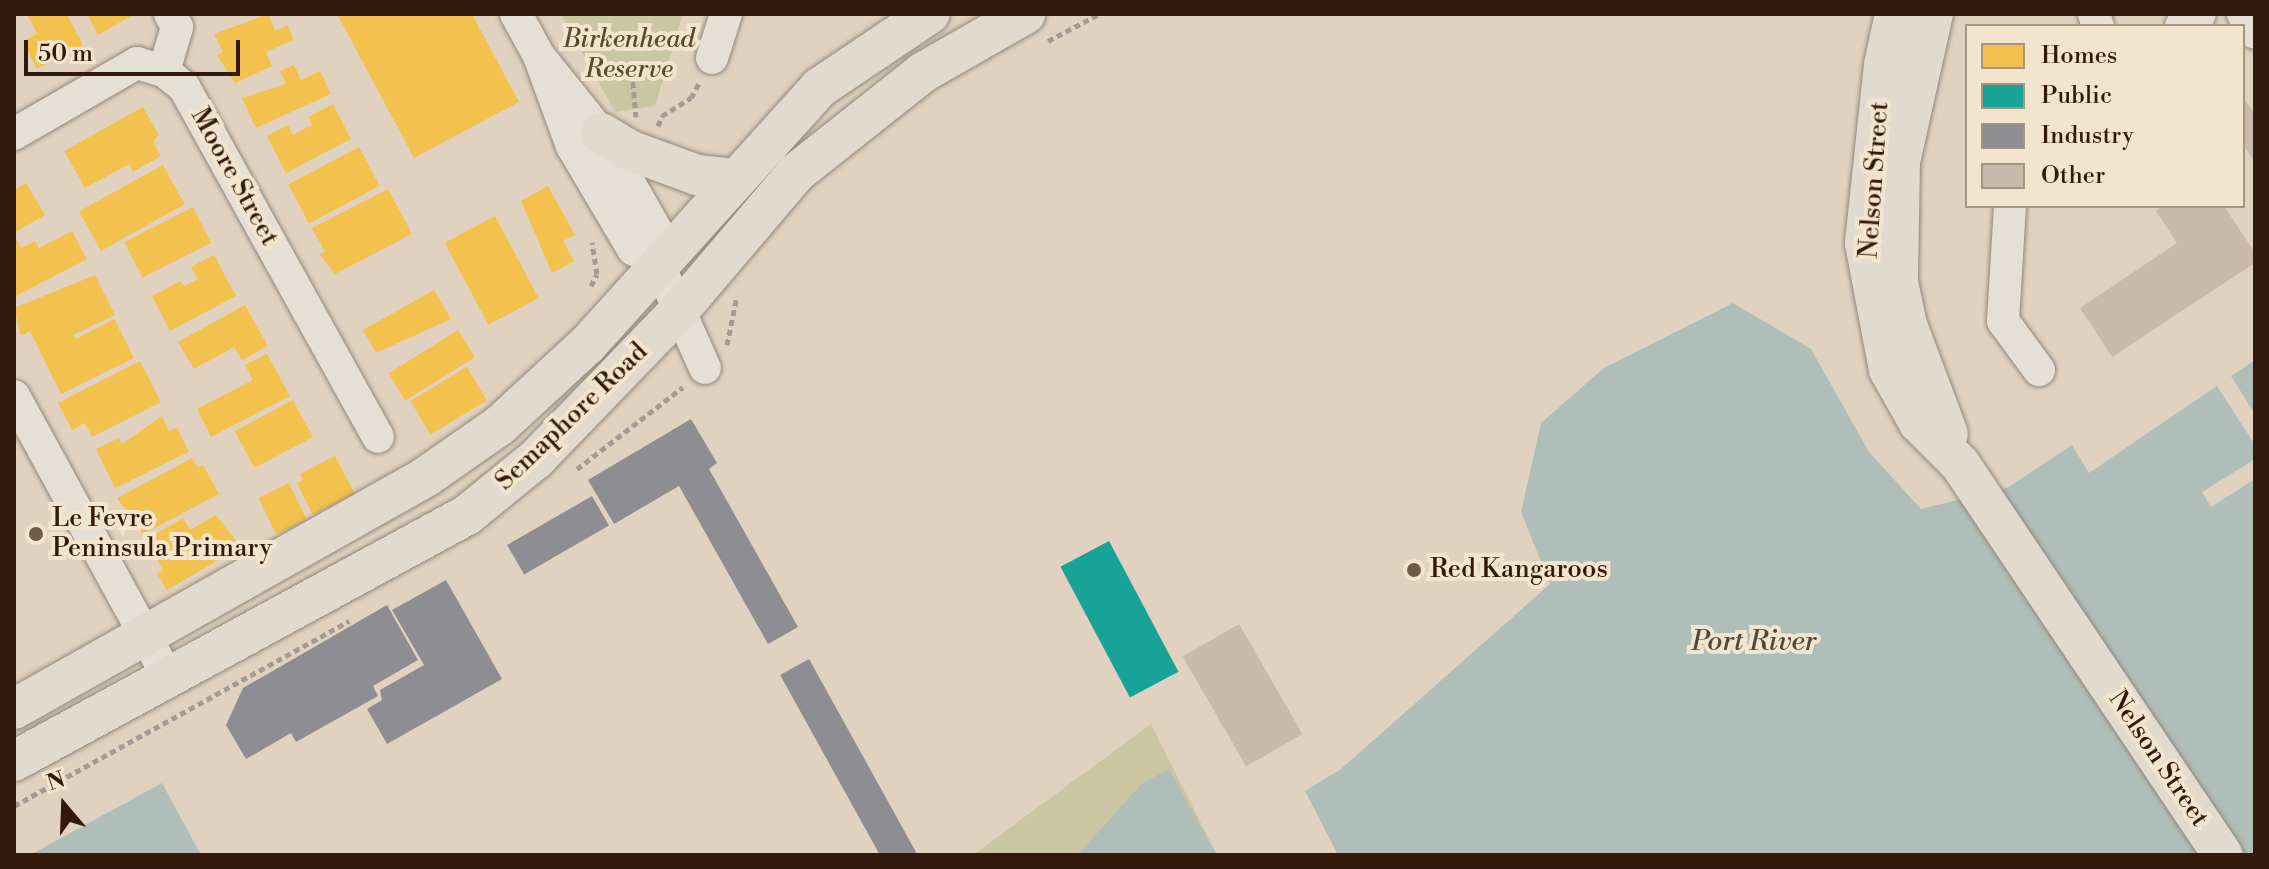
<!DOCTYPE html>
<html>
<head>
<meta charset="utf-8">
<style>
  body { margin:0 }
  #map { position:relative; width:2269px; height:869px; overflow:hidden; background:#e0d2bf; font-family:"Libre Bodoni",serif }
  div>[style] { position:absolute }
  .green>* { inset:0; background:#cbc6a2 }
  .water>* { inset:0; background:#b0beb9 }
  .pier>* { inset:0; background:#e0d2bf }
  .homes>* { inset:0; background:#f2c14e; transform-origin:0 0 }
  .public>* { inset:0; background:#17a398; transform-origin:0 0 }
  .industry>* { inset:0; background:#8d8d92; transform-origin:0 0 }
  .building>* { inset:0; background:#cab9a9; transform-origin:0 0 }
  .path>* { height:5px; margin-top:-2.5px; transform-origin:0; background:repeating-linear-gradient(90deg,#a49c94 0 6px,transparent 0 10px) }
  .roads { filter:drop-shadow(0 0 2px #92877b) drop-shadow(0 0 2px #92877b) }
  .minor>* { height:32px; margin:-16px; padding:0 16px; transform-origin:16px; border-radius:16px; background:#e6dfd5 }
  .major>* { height:40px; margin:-20px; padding:0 20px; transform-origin:20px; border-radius:20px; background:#e2dace }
  .dots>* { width:22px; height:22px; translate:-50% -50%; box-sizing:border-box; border:4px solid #f3e4cd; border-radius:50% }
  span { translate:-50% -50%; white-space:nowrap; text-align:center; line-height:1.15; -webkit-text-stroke:8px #f3e4cd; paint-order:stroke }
  .park-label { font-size:26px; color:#5b4a32; font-style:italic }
  .street-label { font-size:26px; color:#32190c }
  .poi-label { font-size:26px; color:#32190c }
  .left { translate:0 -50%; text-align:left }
  .water-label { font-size:28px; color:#52483f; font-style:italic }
  .frame { position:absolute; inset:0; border:16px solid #32190c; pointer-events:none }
  .legend { position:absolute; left:1965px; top:24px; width:280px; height:184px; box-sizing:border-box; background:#f3e4cd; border:2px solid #a69380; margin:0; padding:10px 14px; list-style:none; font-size:24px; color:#32190c }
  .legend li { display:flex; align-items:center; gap:16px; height:40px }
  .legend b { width:40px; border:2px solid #a69380 }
  .north { position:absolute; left:24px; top:765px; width:80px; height:80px; -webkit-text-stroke:6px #f3e4cd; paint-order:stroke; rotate:341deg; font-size:22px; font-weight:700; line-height:32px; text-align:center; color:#32190c }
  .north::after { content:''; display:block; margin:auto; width:28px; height:36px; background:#32190c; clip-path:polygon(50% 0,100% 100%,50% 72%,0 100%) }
  .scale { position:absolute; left:24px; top:40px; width:216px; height:36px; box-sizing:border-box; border:4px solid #32190c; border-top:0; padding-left:10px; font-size:24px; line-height:28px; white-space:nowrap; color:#32190c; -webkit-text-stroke:6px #f3e4cd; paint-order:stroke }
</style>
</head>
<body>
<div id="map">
  <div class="green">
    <div style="clip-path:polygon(561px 14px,683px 14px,655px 106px,615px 112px)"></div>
    <div style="clip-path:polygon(1151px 724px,1217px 855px,973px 855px)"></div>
  </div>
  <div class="water">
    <div style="clip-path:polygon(1733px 303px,1811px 349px,1869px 452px,1921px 509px,2007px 488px,2072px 445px,2089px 473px,2255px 360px,2255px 855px,1338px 855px,1305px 791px,1341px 769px,1550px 584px,1521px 512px,1541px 423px,1604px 368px)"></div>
    <div style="clip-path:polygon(1169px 769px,1217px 855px,1078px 855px,1141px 784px)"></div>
    <div style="clip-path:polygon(162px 783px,201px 855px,30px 855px)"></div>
  </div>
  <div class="pier">
    <div style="clip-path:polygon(2229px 373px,2255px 414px,2255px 445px,2215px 383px)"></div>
    <div style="clip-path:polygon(2255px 459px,2255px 479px,2211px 507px,2202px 492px)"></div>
  </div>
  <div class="homes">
    <div style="clip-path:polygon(27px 14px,67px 14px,83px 45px,37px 69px,23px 41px,37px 34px)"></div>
    <div style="clip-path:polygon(87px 14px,135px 14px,98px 35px)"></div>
    <div style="clip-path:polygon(268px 14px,275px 31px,287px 25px,294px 40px,266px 52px,272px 66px,235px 83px,217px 55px,223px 52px,214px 34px)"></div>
    <div style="clip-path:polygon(337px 14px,472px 14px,519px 102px,414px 158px)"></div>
    <div style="clip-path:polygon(294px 65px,301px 80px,320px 71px,331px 94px,256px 128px,242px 98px,286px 84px,280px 71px)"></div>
    <div style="clip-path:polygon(333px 104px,351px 139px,286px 173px,267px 136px,288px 125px,293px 135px,312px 125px,308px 117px)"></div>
    <div style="clip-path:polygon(143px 107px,159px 135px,153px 142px,161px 156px,133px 172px,129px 164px,85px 188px,64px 151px)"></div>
    <div style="left:359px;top:147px;width:44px;height:80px;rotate:62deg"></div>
    <div style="left:163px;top:165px;width:45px;height:96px;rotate:61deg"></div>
    <div style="clip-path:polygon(26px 183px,45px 215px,14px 233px,14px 190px)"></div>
    <div style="clip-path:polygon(548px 186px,575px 235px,563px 241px,574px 261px,552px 273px,521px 201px)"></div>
    <div style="clip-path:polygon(388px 189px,412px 234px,335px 274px,319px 254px,325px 252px,312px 228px)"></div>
    <div style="left:193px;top:207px;width:40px;height:77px;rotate:63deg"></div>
    <div style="left:495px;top:216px;width:93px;height:57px;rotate:62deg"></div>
    <div style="clip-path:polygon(72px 231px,87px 259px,14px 297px,14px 235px,21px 248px,35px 241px,39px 248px)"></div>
    <div style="clip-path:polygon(214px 255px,236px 296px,170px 331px,152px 296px,181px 281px,184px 286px,198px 279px,191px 267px)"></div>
    <div style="clip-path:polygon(95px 275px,115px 315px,73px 335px,76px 339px,114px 319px,134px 358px,61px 394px,30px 331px,21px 336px,14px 308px)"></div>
    <div style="clip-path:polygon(434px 290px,451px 319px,376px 353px,363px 330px)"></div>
    <div style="clip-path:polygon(245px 305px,268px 346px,242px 360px,234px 347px,194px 369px,178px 342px)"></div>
    <div style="left:458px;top:330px;width:32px;height:82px;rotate:58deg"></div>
    <div style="clip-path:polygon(267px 354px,290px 396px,211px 437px,197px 409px,253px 380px,245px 365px)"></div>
    <div style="clip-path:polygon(140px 361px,161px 402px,92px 437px,85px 423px,72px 430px,58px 403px)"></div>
    <div style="left:467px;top:367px;width:39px;height:66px;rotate:59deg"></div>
    <div style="left:293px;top:400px;width:42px;height:66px;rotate:62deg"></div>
    <div style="clip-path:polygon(162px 416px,169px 431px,177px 428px,189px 452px,115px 488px,96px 449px,119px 438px,122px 444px)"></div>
    <div style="clip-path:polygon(335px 456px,355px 494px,313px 515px,297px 483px,303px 480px,300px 474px)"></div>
    <div style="clip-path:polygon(192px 458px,198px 468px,203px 465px,219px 494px,143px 534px,117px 498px)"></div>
    <div style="left:289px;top:483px;width:41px;height:34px;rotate:64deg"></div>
    <div style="clip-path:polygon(216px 515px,241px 547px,167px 590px,157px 574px,163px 570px,150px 547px,155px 544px,150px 537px,183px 518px,190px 530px)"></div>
  </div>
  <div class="public">
    <div style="left:1109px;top:541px;width:148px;height:55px;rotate:62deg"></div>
  </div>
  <div class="industry">
    <div style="clip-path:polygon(691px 419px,717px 463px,709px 469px,798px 627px,768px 644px,679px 486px,614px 524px,588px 480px)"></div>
    <div style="left:592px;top:496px;width:34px;height:98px;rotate:60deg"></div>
    <div style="clip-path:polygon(446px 580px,502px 679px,387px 744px,367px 709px,382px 700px,380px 690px,424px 665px,392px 610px)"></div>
    <div style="clip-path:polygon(387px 605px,418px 660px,373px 686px,378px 696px,296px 742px,291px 733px,246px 759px,226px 725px,243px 688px)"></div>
    <div style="left:809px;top:659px;width:224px;height:33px;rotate:61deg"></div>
  </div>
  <div class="building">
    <div style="clip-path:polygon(2243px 97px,2255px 115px,2255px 162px,2243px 144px)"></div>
    <div style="clip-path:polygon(2163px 206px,2224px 206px,2255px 253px,2255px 263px,2112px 357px,2080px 308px,2177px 243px,2156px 211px)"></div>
    <div style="left:1239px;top:624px;width:127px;height:65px;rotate:60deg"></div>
  </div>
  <div class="path">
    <div style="left:1048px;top:41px;width:58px;rotate:-27.9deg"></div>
    <div style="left:631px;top:62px;width:55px;rotate:84.8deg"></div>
    <div style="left:658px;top:126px;width:11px;rotate:-68deg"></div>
    <div style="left:662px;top:116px;width:34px;rotate:-32deg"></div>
    <div style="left:691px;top:98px;width:17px;rotate:-62deg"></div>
    <div style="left:591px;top:286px;width:13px;rotate:-63deg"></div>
    <div style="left:597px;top:274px;width:32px;rotate:-99deg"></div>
    <div style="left:727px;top:345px;width:50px;rotate:-78.5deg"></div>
    <div style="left:577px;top:469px;width:134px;rotate:-37.7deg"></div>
    <div style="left:14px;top:806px;width:383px;rotate:-28.9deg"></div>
  </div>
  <div class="roads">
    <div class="minor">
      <div style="left:516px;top:14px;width:48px;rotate:61.3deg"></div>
      <div style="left:539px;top:56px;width:96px;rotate:69.9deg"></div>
      <div style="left:572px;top:146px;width:120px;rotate:59.4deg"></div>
      <div style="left:633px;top:249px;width:29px;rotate:29deg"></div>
      <div style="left:2094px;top:14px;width:13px;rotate:72deg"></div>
      <div style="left:2243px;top:14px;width:22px;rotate:58deg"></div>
      <div style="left:2181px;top:26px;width:22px;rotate:-32deg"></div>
      <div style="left:539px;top:56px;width:99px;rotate:51.2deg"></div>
      <div style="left:601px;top:133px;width:117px;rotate:60.4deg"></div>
      <div style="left:659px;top:235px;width:28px;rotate:92deg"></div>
      <div style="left:658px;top:263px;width:115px;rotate:65.9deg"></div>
      <div style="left:712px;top:58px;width:46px;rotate:-72.3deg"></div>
      <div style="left:164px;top:71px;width:46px;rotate:-73.5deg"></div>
      <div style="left:177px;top:27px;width:15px;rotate:-118deg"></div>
      <div style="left:14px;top:134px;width:142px;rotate:-30deg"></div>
      <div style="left:137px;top:63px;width:28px;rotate:17deg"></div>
      <div style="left:164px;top:71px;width:26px;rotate:39deg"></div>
      <div style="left:184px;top:87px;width:400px;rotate:61deg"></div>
      <div style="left:2010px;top:206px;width:115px;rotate:93.5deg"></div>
      <div style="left:2003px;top:321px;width:61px;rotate:53.7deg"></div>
      <div style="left:14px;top:396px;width:323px;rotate:61.3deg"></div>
    </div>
    <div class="major">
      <div style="left:1895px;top:14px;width:52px;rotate:102.2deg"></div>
      <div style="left:1884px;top:65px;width:179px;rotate:96.1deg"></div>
      <div style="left:1865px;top:243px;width:129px;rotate:79.3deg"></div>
      <div style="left:1889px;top:370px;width:61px;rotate:60.5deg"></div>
      <div style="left:1919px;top:423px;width:58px;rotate:45deg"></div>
      <div style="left:1960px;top:464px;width:471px;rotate:56.1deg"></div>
      <div style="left:1933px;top:14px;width:152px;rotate:102.6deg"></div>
      <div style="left:1900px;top:162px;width:120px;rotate:91deg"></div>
      <div style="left:1898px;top:282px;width:44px;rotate:78.2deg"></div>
      <div style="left:1907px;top:325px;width:116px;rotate:69.4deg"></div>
      <div style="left:601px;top:133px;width:33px;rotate:31deg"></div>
      <div style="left:629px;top:150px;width:72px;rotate:20.2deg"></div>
      <div style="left:697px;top:175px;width:36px;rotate:6deg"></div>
      <div style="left:14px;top:709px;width:474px;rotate:-29.4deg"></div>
      <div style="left:427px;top:476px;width:88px;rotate:-34.8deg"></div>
      <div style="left:499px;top:426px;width:121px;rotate:-42.7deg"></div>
      <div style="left:588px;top:344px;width:345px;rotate:-47.9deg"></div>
      <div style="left:819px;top:88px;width:133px;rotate:-33.9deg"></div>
      <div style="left:14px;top:761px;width:515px;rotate:-28.5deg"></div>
      <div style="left:467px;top:515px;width:89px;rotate:-39.1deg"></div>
      <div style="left:536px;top:459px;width:203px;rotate:-46deg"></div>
      <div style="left:677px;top:313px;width:184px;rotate:-49.6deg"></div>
      <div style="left:796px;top:173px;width:161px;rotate:-38.4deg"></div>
      <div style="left:922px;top:73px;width:119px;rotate:-29.8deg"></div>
    </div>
  </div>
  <div class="dots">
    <div style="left:36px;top:534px;background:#6f5a4b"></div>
    <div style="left:1414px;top:570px;background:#6f5a4b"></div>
  </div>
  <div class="park-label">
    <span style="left:629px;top:55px">Birkenhead<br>Reserve</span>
  </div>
  <div class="street-label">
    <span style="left:234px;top:177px;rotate:61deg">Moore Street</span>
    <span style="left:1875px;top:180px;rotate:-86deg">Nelson Street</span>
    <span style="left:572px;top:417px;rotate:-44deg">Semaphore Road</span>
    <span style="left:2158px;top:759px;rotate:56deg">Nelson Street</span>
  </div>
  <div class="poi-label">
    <span class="left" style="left:52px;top:534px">Le Fevre<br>Peninsula Primary</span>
    <span class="left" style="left:1430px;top:570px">Red Kangaroos</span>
  </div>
  <div class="water-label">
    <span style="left:1754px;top:642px">Port River</span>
  </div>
  <div class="frame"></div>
  <ul class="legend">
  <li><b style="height:22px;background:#f2c14e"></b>Homes</li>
  <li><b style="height:22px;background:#17a398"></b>Public</li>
  <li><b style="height:22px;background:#8d8d92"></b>Industry</li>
  <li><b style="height:22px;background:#cab9a9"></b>Other</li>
  </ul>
  <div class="north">N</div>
  <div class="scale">50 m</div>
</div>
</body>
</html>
